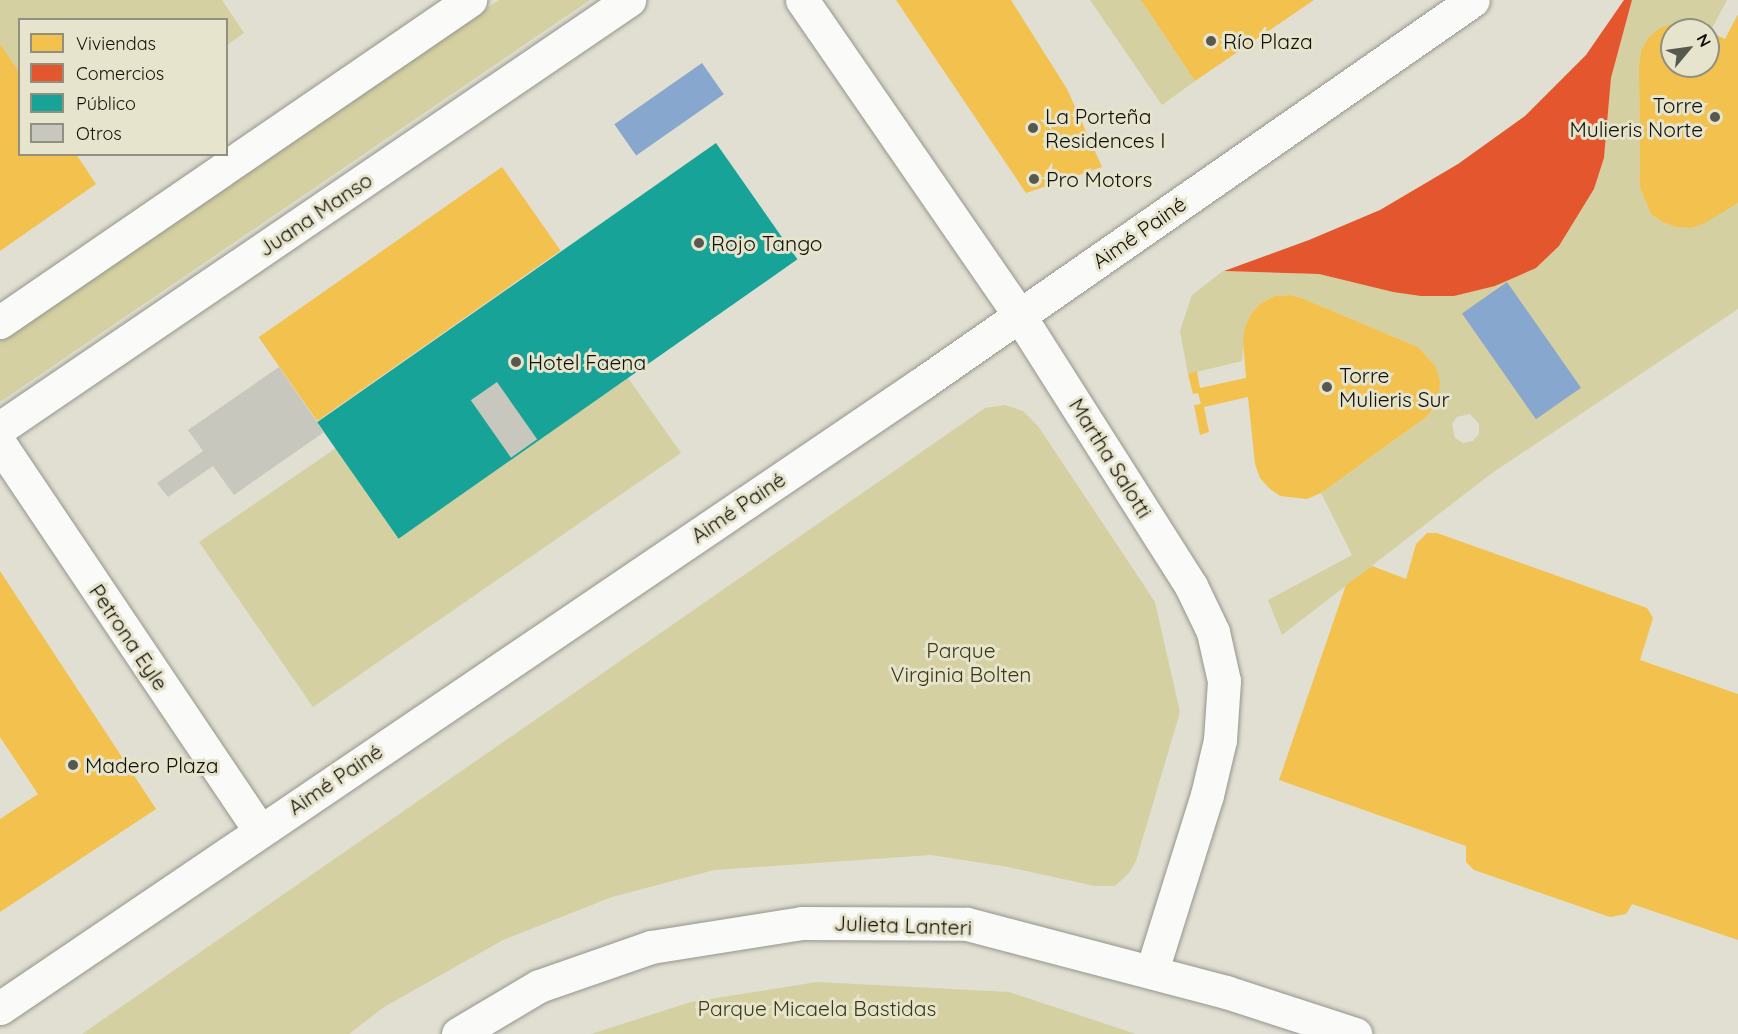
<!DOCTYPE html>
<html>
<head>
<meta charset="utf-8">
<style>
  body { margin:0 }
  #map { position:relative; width:1738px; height:1034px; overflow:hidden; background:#e0dfd2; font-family:Quicksand,sans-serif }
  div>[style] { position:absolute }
  .green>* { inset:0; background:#d4d0a1 }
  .water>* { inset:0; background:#88a7ce; transform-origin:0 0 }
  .homes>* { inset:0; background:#f2c14e; transform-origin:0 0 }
  .shops>* { inset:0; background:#e4572e }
  .public>* { inset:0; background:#17a398; transform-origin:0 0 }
  .building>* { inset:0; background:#c8c7bd; transform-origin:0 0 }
  .roads { filter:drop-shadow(0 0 2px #96958b) drop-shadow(0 0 2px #96958b) }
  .minor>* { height:33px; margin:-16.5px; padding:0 16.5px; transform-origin:16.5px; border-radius:16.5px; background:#fafaf8 }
  .dots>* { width:16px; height:16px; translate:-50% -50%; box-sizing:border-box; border:3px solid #e6e4cc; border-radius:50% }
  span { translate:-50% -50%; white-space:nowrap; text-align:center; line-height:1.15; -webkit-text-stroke:6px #e6e4cc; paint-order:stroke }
  .poi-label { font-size:21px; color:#111008 }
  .left { translate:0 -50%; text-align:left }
  .right { translate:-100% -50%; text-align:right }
  .street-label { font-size:21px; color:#111008 }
  .park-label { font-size:21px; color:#3d3814 }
  .legend { position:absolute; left:18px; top:18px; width:210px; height:138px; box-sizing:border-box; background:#e6e4cc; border:2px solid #918f7e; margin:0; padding:8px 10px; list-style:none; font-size:18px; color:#111008 }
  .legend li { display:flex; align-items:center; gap:12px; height:30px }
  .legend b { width:30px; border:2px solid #918f7e }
  .north { position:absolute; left:1660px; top:18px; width:60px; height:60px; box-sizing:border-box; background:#e6e4cc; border:2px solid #918f7e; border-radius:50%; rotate:61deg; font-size:16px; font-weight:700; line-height:24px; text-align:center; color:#111008 }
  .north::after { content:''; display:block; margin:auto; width:21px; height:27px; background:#59584f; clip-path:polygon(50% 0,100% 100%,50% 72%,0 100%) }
</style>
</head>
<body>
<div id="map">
  <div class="green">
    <div style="clip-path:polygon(0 0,222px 0,244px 33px,227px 45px,226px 20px,20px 20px,19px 73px,0 44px)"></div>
    <div style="clip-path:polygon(499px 0,590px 0,0 402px,0 341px)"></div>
    <div style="clip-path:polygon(1090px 0,1141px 0,1195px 81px,1162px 105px)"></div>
    <div style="clip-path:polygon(evenodd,1632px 0,1727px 0,1710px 32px,1689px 23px,1674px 23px,1641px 51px,1639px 65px,1640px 188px,1651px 214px,1662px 222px,1676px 227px,1690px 228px,1738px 203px,1738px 309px,1492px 473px,1282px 635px,1268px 600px,1352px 555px,1321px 493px,1425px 418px,1434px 408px,1439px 394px,1436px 367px,1418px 347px,1304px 299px,1290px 295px,1275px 296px,1261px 303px,1251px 314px,1245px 327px,1242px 361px,1188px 374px,1180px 331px,1192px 295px,1223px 271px,1319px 274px,1393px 292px,1559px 246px,1594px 189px,1604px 158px,1611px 78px,1632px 0,1470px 414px,1479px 424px,1479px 434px,1473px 441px,1463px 443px,1455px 438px,1452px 424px,1457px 417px,1470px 414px)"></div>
    <div style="clip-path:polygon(628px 378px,681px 453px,313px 707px,199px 542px,336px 448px,397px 537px)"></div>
    <div style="clip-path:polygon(1005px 405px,1023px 411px,1038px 426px,1155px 602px,1180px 712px,1136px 861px,1129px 873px,1115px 886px,1095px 886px,1008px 867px,931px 855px,714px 870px,612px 897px,503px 940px,384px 1007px,349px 1034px,82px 1034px,985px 408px)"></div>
    <div style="clip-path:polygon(817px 982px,1009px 992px,1136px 1034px,591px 1034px,691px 1002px)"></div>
  </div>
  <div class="water">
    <div style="left:702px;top:63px;width:38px;height:107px;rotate:55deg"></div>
    <div style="left:1507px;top:282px;width:129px;height:55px;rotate:55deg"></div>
  </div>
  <div class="homes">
    <div style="clip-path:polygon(896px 0,1011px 0,1067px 89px,1102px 167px,1026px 193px)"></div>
    <div style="clip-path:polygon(1141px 0,1314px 0,1195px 81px)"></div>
    <div style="clip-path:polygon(1738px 14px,1738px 203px,1703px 224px,1690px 228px,1676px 227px,1662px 222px,1651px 214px,1640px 188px,1639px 65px,1641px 51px,1648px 38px,1660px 28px,1674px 23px,1689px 23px,1707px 30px,1672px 30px,1672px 66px,1708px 66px,1708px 31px,1725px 39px)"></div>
    <div style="clip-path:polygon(0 44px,20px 73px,20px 154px,76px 154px,96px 184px,0 251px)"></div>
    <div style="left:1559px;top:132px;width:26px;height:46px;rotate:58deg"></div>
    <div style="left:502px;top:167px;width:102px;height:297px;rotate:55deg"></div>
    <div style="left:1424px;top:218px;width:25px;height:46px;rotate:58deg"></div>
    <div style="clip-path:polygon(1290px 295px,1304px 299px,1418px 347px,1436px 367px,1440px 381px,1439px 394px,1434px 408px,1425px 418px,1321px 493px,1307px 499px,1280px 496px,1269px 488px,1260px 478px,1255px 464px,1248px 397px,1204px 407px,1209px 432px,1200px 435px,1194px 405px,1201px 404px,1198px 393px,1193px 394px,1188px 374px,1197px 371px,1200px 388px,1246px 378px,1243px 342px,1245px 327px,1251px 314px,1261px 303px,1275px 296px)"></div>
    <div style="clip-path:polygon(1427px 533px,1437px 533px,1647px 608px,1653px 618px,1640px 660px,1738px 694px,1738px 940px,1632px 904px,1626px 914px,1610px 917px,1474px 870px,1466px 862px,1466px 846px,1279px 780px,1346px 585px,1372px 566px,1406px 579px,1416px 544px)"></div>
    <div style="clip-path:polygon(0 571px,156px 809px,0 912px,0 819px,38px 794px,0 737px)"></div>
  </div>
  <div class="shops">
    <div style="clip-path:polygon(1624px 0,1632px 0,1611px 78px,1604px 158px,1594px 189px,1559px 246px,1536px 268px,1495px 286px,1454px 296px,1421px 296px,1393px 292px,1319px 274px,1224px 271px,1309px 240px,1380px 210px,1458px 164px,1525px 116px,1586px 55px)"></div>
  </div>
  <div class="public">
    <div style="left:716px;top:143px;width:142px;height:487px;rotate:55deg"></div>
  </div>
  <div class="building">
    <div style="clip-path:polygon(279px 367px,324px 432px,234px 495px,213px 466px,168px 497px,157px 483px,203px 451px,188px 430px)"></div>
    <div style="left:497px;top:382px;width:70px;height:32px;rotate:55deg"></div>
  </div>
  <div class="roads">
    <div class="minor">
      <div style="left:802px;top:0;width:383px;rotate:55.4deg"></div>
      <div style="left:1019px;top:315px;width:321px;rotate:57.6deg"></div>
      <div style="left:1191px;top:586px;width:51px;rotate:64.4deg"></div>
      <div style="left:1213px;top:632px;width:50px;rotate:77.3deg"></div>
      <div style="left:1224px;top:681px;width:59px;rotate:93.9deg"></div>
      <div style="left:1220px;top:740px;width:57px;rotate:103.3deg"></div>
      <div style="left:1207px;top:795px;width:184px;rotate:107.4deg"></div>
      <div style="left:0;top:322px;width:570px;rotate:-34.42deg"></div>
      <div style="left:0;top:428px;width:761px;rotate:-34.23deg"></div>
      <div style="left:0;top:444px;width:465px;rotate:56.1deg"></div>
      <div style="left:0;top:1008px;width:1112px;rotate:-34.12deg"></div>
      <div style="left:921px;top:384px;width:672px;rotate:-34.82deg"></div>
      <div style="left:458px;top:1034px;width:94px;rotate:-30.7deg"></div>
      <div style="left:539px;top:986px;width:119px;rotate:-19.2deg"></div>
      <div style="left:651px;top:947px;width:153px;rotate:-9deg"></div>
      <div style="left:802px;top:923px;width:165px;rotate:0.3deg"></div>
      <div style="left:967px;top:924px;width:268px;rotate:14.7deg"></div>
      <div style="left:1226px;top:992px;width:136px;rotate:18deg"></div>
    </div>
  </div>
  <div class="dots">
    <div style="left:1211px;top:41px;background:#59584f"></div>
    <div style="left:1715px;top:117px;background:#59584f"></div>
    <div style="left:1033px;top:128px;background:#59584f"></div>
    <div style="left:1034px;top:179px;background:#59584f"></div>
    <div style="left:699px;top:243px;background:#59584f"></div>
    <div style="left:516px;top:362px;background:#59584f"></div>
    <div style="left:1327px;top:387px;background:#59584f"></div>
    <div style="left:73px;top:765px;background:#59584f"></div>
  </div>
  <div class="poi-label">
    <span class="left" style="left:1223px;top:41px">Río Plaza</span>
    <span class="right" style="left:1703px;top:117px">Torre<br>Mulieris Norte</span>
    <span class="left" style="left:1045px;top:128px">La Porteña<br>Residences I</span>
    <span class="left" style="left:1046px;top:179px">Pro Motors</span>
    <span class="left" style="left:711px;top:243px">Rojo Tango</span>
    <span class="left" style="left:528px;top:362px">Hotel Faena</span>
    <span class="left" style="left:1339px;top:387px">Torre<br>Mulieris Sur</span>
    <span class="left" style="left:85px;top:765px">Madero Plaza</span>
  </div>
  <div class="street-label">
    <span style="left:315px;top:214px;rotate:-34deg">Juana Manso</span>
    <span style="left:1139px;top:232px;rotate:-35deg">Aimé Painé</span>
    <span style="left:1111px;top:458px;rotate:58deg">Martha Salotti</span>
    <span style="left:738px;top:507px;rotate:-34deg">Aimé Painé</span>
    <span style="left:129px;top:637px;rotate:56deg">Petrona Eyle</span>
    <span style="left:335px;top:779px;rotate:-34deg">Aimé Painé</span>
    <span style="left:903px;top:925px;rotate:2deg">Julieta Lanteri</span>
  </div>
  <div class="park-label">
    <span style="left:961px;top:662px">Parque<br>Virginia Bolten</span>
    <span style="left:817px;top:1008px">Parque Micaela Bastidas</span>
  </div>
  <ul class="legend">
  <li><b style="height:16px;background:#f2c14e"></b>Viviendas</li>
  <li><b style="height:16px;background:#e4572e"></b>Comercios</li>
  <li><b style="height:16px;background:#17a398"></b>Público</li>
  <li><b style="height:16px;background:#c8c7bd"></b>Otros</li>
  </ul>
  <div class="north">N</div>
</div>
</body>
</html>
